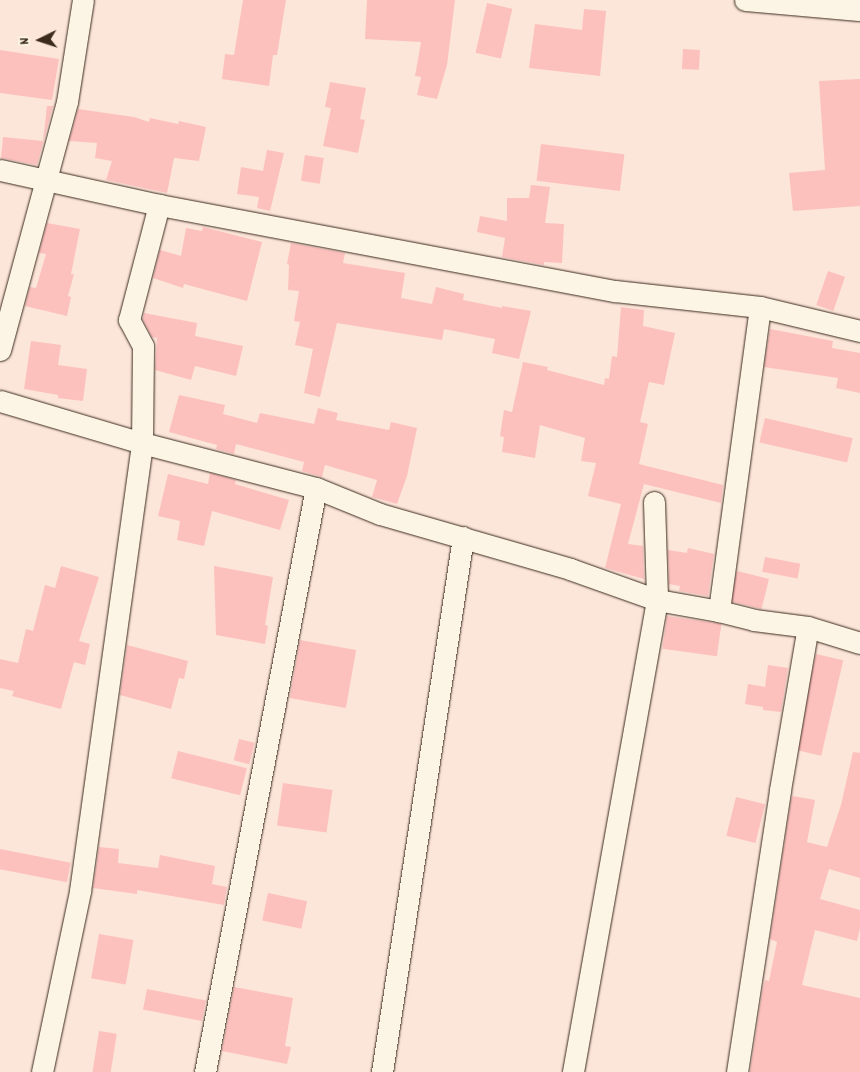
<!DOCTYPE html>
<html>
<head>
<meta charset="utf-8">
<style>
  body { margin:0 }
  #map { position:relative; width:860px; height:1072px; overflow:hidden; background:#fce5d9; font-family:Dekko,sans-serif }
  div>[style] { position:absolute }
  .building>* { inset:0; background:#fdc1bd; transform-origin:0 0 }
  .roads { filter:drop-shadow(0 0 1px #3b2a1e) drop-shadow(0 0 1px #3b2a1e) }
  .minor>* { height:21px; margin:-10.5px; padding:0 10.5px; transform-origin:10.5px; border-radius:10.5px; background:#fcf5e5 }
  span { translate:-50% -50%; white-space:nowrap; text-align:center; line-height:1.15; -webkit-text-stroke:4px #fcf5e5; paint-order:stroke }
  .north { position:absolute; left:15px; top:15px; width:50px; height:50px; -webkit-text-stroke:4px #fcf5e5; paint-order:stroke; rotate:266deg; font-size:14px; font-weight:700; line-height:20px; text-align:center; color:#3b2a1e }
  .north::after { content:''; display:block; margin:auto; width:18px; height:22px; background:#3b2a1e; clip-path:polygon(50% 0,100% 100%,50% 72%,0 100%) }
</style>
</head>
<body>
<div id="map">
  <div class="building">
    <div style="clip-path:polygon(243px 0,286px 0,277px 55px,273px 55px,269px 86px,222px 79px,225px 54px,234px 55px)"></div>
    <div style="clip-path:polygon(367px 0,455px 0,447px 65px,437px 99px,417px 95px,421px 77px,415px 76px,421px 42px,365px 39px)"></div>
    <div style="left:487px;top:3px;width:26px;height:51px;rotate:13deg"></div>
    <div style="clip-path:polygon(584px 9px,606px 11px,600px 76px,529px 68px,535px 24px,582px 30px)"></div>
    <div style="left:683px;top:49px;width:17px;height:20px;rotate:3deg"></div>
    <div style="clip-path:polygon(0 50px,59px 59px,52px 100px,0 93px)"></div>
    <div style="clip-path:polygon(860px 79px,860px 206px,793px 211px,789px 173px,825px 170px,819px 81px)"></div>
    <div style="clip-path:polygon(330px 82px,366px 88px,360px 119px,365px 120px,358px 153px,323px 146px,331px 108px,325px 107px)"></div>
    <div style="clip-path:polygon(47px 106px,53px 106px,37px 165px,1px 158px,3px 137px,43px 141px)"></div>
    <div style="clip-path:polygon(78px 109px,134px 117px,149px 122px,150px 118px,178px 124px,179px 121px,206px 127px,199px 161px,174px 158px,167px 193px,106px 180px,112px 161px,95px 158px,97px 143px,69px 141px)"></div>
    <div style="left:541px;top:144px;width:84px;height:37px;rotate:7deg"></div>
    <div style="clip-path:polygon(267px 150px,284px 153px,270px 211px,257px 208px,259px 197px,237px 194px,241px 167px,263px 171px)"></div>
    <div style="left:305px;top:155px;width:19px;height:26px;rotate:9deg"></div>
    <div style="clip-path:polygon(531px 185px,550px 187px,545px 223px,564px 224px,562px 263px,544px 262px,544px 265px,502px 257px,505px 238px,477px 232px,480px 216px,507px 221px,507px 198px,529px 198px)"></div>
    <div style="clip-path:polygon(47px 223px,80px 229px,71px 274px,74px 274px,68px 296px,71px 297px,67px 316px,25px 306px,30px 287px,36px 288px,46px 254px,39px 253px)"></div>
    <div style="clip-path:polygon(203px 227px,262px 242px,247px 301px,184px 284px,183px 288px,153px 278px,160px 250px,181px 256px,186px 228px,202px 231px)"></div>
    <div style="clip-path:polygon(291px 243px,345px 253px,343px 263px,405px 273px,401px 298px,432px 304px,436px 287px,464px 294px,463px 300px,502px 308px,502px 306px,531px 311px,519px 359px,492px 353px,495px 339px,444px 329px,442px 340px,337px 323px,320px 397px,304px 393px,313px 349px,295px 345px,300px 322px,294px 321px,299px 291px,288px 290px,289px 265px,287px 264px)"></div>
    <div style="left:828px;top:271px;width:18px;height:36px;rotate:19deg"></div>
    <div style="clip-path:polygon(621px 307px,644px 310px,643px 326px,675px 333px,664px 385px,649px 382px,640px 422px,648px 424px,639px 464px,723px 485px,721px 503px,644px 484px,628px 544px,643px 546px,644px 579px,605px 568px,621px 504px,588px 496px,596px 463px,581px 461px,585px 438px,540px 425px,535px 458px,502px 452px,504px 437px,500px 436px,504px 410px,512px 412px,523px 362px,548px 367px,547px 370px,604px 385px,605px 378px,609px 379px,612px 356px,617px 357px)"></div>
    <div style="clip-path:polygon(144px 313px,197px 323px,195px 336px,243px 346px,236px 376px,195px 366px,191px 380px,155px 370px,157px 338px,152px 337px,143px 320px)"></div>
    <div style="clip-path:polygon(770px 329px,833px 341px,832px 348px,860px 353px,860px 393px,836px 388px,838px 378px,764px 367px)"></div>
    <div style="clip-path:polygon(31px 341px,61px 345px,58px 365px,87px 369px,83px 401px,58px 398px,58px 395px,24px 389px)"></div>
    <div style="clip-path:polygon(179px 395px,225px 405px,223px 414px,257px 423px,260px 413px,314px 424px,318px 408px,338px 413px,336px 420px,389px 430px,391px 422px,417px 428px,407px 476px,397px 504px,372px 497px,377px 480px,325px 465px,322px 477px,302px 471px,304px 462px,236px 444px,234px 454px,216px 449px,217px 445px,169px 432px)"></div>
    <div style="left:765px;top:418px;width:90px;height:25px;rotate:13deg"></div>
    <div style="clip-path:polygon(210px 473px,236px 480px,235px 484px,289px 500px,280px 530px,212px 511px,204px 546px,177px 540px,180px 521px,158px 516px,168px 474px,208px 484px)"></div>
    <div style="clip-path:polygon(688px 548px,714px 554px,708px 596px,679px 591px,680px 586px,669px 584px,668px 550px,687px 553px)"></div>
    <div style="left:765px;top:557px;width:36px;height:15px;rotate:11deg"></div>
    <div style="clip-path:polygon(61px 566px,99px 577px,79px 641px,90px 644px,85px 665px,74px 662px,61px 709px,12px 696px,14px 691px,0 688px,0 659px,18px 663px,26px 629px,33px 631px,45px 585px,55px 588px)"></div>
    <div style="clip-path:polygon(214px 566px,273px 577px,265px 625px,268px 626px,265px 644px,216px 635px)"></div>
    <div style="left:737px;top:571px;width:33px;height:31px;rotate:14deg"></div>
    <div style="left:667px;top:616px;width:55px;height:33px;rotate:8deg"></div>
    <div style="left:300px;top:640px;width:57px;height:59px;rotate:10deg"></div>
    <div style="clip-path:polygon(127px 645px,188px 661px,184px 679px,179px 678px,171px 709px,120px 695px)"></div>
    <div style="left:816px;top:654px;width:28px;height:98px;rotate:13deg"></div>
    <div style="clip-path:polygon(768px 665px,788px 668px,781px 712px,763px 710px,763px 707px,745px 704px,748px 684px,765px 687px)"></div>
    <div style="left:239px;top:739px;width:16px;height:22px;rotate:14deg"></div>
    <div style="left:178px;top:751px;width:71px;height:28px;rotate:14deg"></div>
    <div style="clip-path:polygon(853px 752px,860px 753px,860px 878px,829px 869px,820px 899px,860px 910px,860px 928px,857px 941px,815px 930px,802px 985px,860px 998px,860px 1072px,750px 1072px,762px 993px,765px 980px,769px 981px,777px 942px,770px 939px,791px 800px,793px 796px,815px 800px,807px 842px,827px 847px,841px 805px)"></div>
    <div style="left:283px;top:783px;width:50px;height:43px;rotate:8deg"></div>
    <div style="left:736px;top:797px;width:30px;height:40px;rotate:14deg"></div>
    <div style="clip-path:polygon(99px 847px,119px 849px,118px 863px,158px 868px,160px 855px,215px 866px,212px 884px,227px 887px,224px 905px,137px 890px,137px 894px,93px 888px)"></div>
    <div style="left:0;top:849px;width:72px;height:20px;rotate:11deg"></div>
    <div style="left:268px;top:893px;width:40px;height:28px;rotate:12deg"></div>
    <div style="left:99px;top:934px;width:35px;height:45px;rotate:10deg"></div>
    <div style="clip-path:polygon(234px 987px,293px 998px,285px 1046px,291px 1047px,287px 1064px,222px 1051px)"></div>
    <div style="left:147px;top:989px;width:60px;height:21px;rotate:11deg"></div>
    <div style="left:99px;top:1031px;width:18px;height:42px;rotate:9deg"></div>
  </div>
  <div class="roads">
    <div class="minor">
      <div style="left:745px;top:0;width:115px;rotate:5deg"></div>
      <div style="left:0;top:170px;width:163px;rotate:12.4deg"></div>
      <div style="left:159px;top:205px;width:464px;rotate:10.7deg"></div>
      <div style="left:615px;top:291px;width:146px;rotate:6.3deg"></div>
      <div style="left:760px;top:307px;width:103px;rotate:13.5deg"></div>
      <div style="left:760px;top:307px;width:307px;rotate:97.7deg"></div>
      <div style="left:719px;top:611px;width:36px;rotate:14deg"></div>
      <div style="left:754px;top:620px;width:54px;rotate:7.4deg"></div>
      <div style="left:808px;top:627px;width:54px;rotate:17.1deg"></div>
      <div style="left:0;top:350px;width:257px;rotate:-74.9deg"></div>
      <div style="left:67px;top:102px;width:103px;rotate:-81.1deg"></div>
      <div style="left:0;top:401px;width:148px;rotate:16.5deg"></div>
      <div style="left:142px;top:443px;width:180px;rotate:14.5deg"></div>
      <div style="left:316px;top:488px;width:69px;rotate:22.1deg"></div>
      <div style="left:380px;top:514px;width:198px;rotate:16.1deg"></div>
      <div style="left:570px;top:569px;width:92px;rotate:19.6deg"></div>
      <div style="left:657px;top:600px;width:479px;rotate:100.1deg"></div>
      <div style="left:654px;top:502px;width:98px;rotate:88.2deg"></div>
      <div style="left:657px;top:600px;width:63px;rotate:10.1deg"></div>
      <div style="left:42px;top:1072px;width:185px;rotate:-78.1deg"></div>
      <div style="left:80px;top:891px;width:452px;rotate:-82.1deg"></div>
      <div style="left:142px;top:443px;width:97px;rotate:-89.4deg"></div>
      <div style="left:143px;top:346px;width:30px;rotate:-118deg"></div>
      <div style="left:129px;top:320px;width:119px;rotate:-75.4deg"></div>
      <div style="left:205px;top:1072px;width:594px;rotate:-79.24deg"></div>
      <div style="left:382px;top:1072px;width:541px;rotate:-81.39deg"></div>
      <div style="left:737px;top:1072px;width:285px;rotate:-81.3deg"></div>
      <div style="left:780px;top:790px;width:165px;rotate:-80.3deg"></div>
    </div>
  </div>
  <div class="north">N</div>
</div>
</body>
</html>
